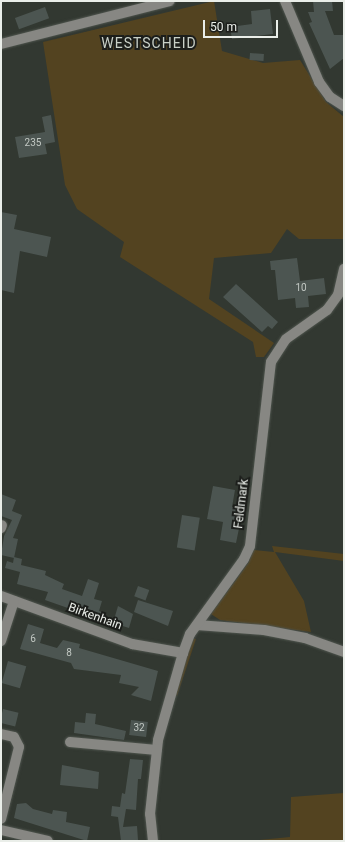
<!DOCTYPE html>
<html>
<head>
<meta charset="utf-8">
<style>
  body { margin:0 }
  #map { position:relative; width:345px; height:842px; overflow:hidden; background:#323831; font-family:Roboto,sans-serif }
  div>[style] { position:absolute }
  .green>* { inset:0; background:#534320 }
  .building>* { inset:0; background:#4c5551; transform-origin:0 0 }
  .roads { filter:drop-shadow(0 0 1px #4f554e) drop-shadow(0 0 1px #4f554e) }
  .minor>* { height:10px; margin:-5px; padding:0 5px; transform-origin:5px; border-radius:5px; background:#878783 }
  span { translate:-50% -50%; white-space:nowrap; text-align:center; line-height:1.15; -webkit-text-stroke:4px #1c1e1b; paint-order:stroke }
  .number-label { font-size:10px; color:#c2c8c3 }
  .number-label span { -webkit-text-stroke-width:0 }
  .street-label { font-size:12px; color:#eaeee9 }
  .quarter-label { font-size:14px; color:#c9d0c7; letter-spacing:1px }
  .frame { position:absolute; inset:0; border:2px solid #eaeee9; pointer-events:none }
  .scale { position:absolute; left:203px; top:20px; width:75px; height:18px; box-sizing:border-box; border:2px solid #eaeee9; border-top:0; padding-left:5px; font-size:12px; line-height:14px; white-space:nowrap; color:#eaeee9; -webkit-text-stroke:3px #1c1e1b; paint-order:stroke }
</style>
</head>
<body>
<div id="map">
  <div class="green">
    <div style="clip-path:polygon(214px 1px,222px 51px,263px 63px,300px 60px,326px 102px,344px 117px,344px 239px,299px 239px,287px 229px,271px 253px,214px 258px,209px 299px,274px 343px,264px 357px,256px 357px,253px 342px,120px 257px,124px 242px,77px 209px,65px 185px,43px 42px)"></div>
    <div style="clip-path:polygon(272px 546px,344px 554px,344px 561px,275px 552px,304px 601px,311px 632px,220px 620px,211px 614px,249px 562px,253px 550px,274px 552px)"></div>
    <div style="clip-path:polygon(191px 638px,196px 639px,177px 696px,174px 693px)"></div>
    <div style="clip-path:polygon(344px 793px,344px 841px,250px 841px,290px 837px,291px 797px)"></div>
  </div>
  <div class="building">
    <div style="clip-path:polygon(313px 1px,332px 1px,333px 11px,325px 11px,334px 35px,344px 35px,344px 58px,330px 69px,309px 23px,312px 22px,308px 12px,314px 12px)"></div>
    <div style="left:45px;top:7px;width:12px;height:32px;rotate:70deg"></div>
    <div style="clip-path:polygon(270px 9px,273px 34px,232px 39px,230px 27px,252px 24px,251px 11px)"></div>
    <div style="left:250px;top:53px;width:14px;height:7px;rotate:4deg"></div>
    <div style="clip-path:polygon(51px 115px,55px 142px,45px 144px,47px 154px,19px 158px,15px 137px,45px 132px,42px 117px)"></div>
    <div style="clip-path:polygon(1px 212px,17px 215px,14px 229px,51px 237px,47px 257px,20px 251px,14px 293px,1px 290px)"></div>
    <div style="clip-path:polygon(297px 258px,300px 281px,324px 278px,326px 294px,308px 296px,309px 307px,296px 308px,295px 298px,278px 300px,275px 270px,271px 270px,270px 261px)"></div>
    <div style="clip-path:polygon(236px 284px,278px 322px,272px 329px,268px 326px,262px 332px,223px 297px)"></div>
    <div style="clip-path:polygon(213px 486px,235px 490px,232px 507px,243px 509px,236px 543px,220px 540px,223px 522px,207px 519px)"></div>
    <div style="clip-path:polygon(1px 494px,16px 500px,12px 511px,22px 515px,13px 538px,18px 539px,14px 558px,1px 555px,4px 536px,12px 520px,1px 516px)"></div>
    <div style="left:182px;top:515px;width:18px;height:33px;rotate:9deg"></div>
    <div style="clip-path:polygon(14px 557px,22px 559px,21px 565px,46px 571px,45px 575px,64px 584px,62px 589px,82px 596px,88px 579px,99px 583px,94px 599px,102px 601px,99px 611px,104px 613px,102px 620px,45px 600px,48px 592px,17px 584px,20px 572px,5px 568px,7px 561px,13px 563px)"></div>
    <div style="left:138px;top:586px;width:12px;height:11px;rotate:20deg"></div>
    <div style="clip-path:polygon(138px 600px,173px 611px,168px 626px,134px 612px)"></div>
    <div style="clip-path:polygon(118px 606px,133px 614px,129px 628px,113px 623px)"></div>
    <div style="clip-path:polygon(28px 624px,44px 629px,40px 643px,57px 648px,63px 640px,80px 644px,79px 648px,158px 671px,151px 701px,131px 695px,139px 687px,119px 683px,121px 675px,74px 669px,71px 663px,20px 649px)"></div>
    <div style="left:8px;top:661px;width:19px;height:23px;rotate:16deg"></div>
    <div style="left:3px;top:709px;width:16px;height:14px;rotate:14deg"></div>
    <div style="clip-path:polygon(86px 713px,96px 714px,95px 724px,126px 731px,124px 740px,74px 733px,75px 722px,85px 723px)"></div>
    <div style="left:131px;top:720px;width:17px;height:15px;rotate:7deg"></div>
    <div style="clip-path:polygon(130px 759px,143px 760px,141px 779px,138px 779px,136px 810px,126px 809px,123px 827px,137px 826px,138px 840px,121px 841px,118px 817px,111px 816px,112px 806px,120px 807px,122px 793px,125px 794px)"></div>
    <div style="clip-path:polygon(62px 765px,99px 772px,98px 789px,60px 785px)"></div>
    <div style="clip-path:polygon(26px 803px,33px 809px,52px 814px,53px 810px,67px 812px,66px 822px,90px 827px,87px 841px,14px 818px,17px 804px)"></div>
  </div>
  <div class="roads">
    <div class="minor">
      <div style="left:285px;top:1px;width:88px;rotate:67.2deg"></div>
      <div style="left:319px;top:82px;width:19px;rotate:54deg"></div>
      <div style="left:330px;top:97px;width:17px;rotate:33deg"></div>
      <div style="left:1px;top:44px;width:174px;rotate:-14.3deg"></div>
      <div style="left:1px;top:528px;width:3px;rotate:-72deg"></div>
      <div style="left:1px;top:596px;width:140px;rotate:20.1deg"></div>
      <div style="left:132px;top:644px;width:52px;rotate:10deg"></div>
      <div style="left:197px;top:625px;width:67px;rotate:4.3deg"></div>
      <div style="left:264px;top:630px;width:42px;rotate:11deg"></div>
      <div style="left:305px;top:638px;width:41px;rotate:19.7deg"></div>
      <div style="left:1px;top:641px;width:42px;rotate:-72deg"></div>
      <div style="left:1px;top:734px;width:13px;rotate:13deg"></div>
      <div style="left:14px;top:737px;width:11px;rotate:63deg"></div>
      <div style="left:19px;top:747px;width:74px;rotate:104deg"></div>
      <div style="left:70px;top:742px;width:87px;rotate:5.3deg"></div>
      <div style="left:1px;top:830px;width:48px;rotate:13.2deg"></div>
      <div style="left:153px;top:841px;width:27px;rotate:-96deg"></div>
      <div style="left:150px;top:814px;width:74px;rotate:-83.8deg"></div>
      <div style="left:158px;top:740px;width:91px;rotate:-74deg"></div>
      <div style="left:183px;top:653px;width:20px;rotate:-70deg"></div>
      <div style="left:190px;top:634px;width:92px;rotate:-54.2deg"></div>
      <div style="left:244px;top:559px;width:14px;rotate:-65deg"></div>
      <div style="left:250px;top:546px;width:185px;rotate:-83.5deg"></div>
      <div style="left:271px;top:362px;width:27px;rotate:-57deg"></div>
      <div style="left:286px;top:339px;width:50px;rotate:-35.3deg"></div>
      <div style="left:327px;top:310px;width:19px;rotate:-54deg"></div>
      <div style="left:338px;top:295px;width:27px;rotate:-77deg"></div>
    </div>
  </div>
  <div class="number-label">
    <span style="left:33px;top:143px">235</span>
    <span style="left:301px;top:288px">10</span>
    <span style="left:33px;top:639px">6</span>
    <span style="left:69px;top:653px">8</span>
    <span style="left:139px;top:728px">32</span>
  </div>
  <div class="street-label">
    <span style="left:242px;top:504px;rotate:-83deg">Feldmark</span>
    <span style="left:95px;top:617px;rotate:20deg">Birkenhain</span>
  </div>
  <div class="quarter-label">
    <span style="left:149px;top:43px">WESTSCHEID</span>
  </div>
  <div class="frame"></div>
  <div class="scale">50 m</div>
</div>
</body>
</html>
